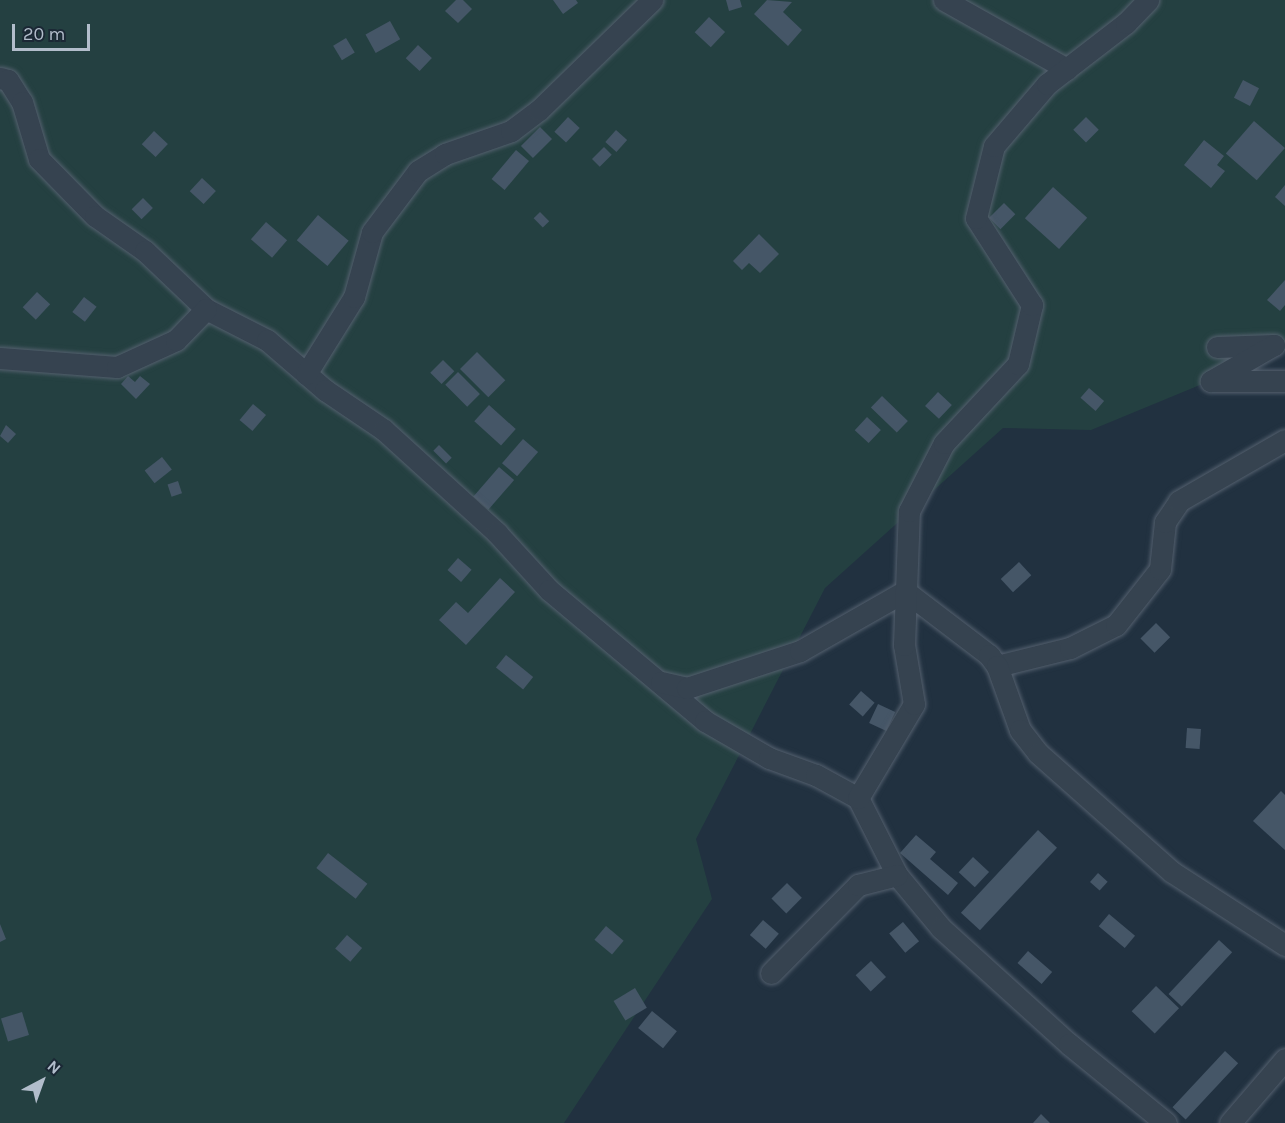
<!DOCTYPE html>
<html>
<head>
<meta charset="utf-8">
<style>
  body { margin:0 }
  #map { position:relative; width:1285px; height:1123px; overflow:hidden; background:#213140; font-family:Karla,sans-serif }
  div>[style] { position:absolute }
  .green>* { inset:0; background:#244041 }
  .building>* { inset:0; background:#455667; transform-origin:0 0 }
  .roads { filter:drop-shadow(0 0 2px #54606e) drop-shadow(0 0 2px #54606e) }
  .minor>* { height:21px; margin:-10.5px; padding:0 10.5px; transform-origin:10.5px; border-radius:10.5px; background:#364350 }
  span { translate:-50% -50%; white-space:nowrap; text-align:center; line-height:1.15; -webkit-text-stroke:4.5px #1b2835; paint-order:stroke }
  .north { position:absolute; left:12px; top:1051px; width:60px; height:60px; -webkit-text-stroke:4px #1b2835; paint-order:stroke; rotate:41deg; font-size:16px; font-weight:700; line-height:24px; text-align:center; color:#b2bdcb }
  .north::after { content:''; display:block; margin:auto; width:21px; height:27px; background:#b2bdcb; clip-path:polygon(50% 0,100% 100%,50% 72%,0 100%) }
  .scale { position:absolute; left:12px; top:24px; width:78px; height:27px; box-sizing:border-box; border:3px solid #b2bdcb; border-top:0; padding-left:8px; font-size:18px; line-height:21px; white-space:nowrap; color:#b2bdcb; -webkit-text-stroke:4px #1b2835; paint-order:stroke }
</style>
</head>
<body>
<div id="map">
  <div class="green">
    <div style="clip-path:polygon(0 0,1285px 0,1285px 350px,1091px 430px,1003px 428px,825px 588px,696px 839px,712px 899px,564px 1123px,0 1123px)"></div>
  </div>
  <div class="building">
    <div style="clip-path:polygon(456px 0,463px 0,472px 9px,458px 23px,445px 11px)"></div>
    <div style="clip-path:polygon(553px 0,576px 0,578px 3px,563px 14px)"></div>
    <div style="clip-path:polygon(726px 0,740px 0,742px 7px,729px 11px)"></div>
    <div style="clip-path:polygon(767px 0,792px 2px,783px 12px,802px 30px,788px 46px,754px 14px)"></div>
    <div style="left:709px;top:17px;width:22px;height:21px;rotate:43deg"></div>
    <div style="left:390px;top:21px;width:21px;height:28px;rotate:61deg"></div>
    <div style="left:346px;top:38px;width:17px;height:15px;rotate:59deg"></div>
    <div style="left:418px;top:45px;width:19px;height:18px;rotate:43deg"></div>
    <div style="left:1243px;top:80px;width:18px;height:20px;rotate:27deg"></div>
    <div style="left:568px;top:117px;width:16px;height:20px;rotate:43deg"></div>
    <div style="left:1086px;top:117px;width:18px;height:18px;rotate:45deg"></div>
    <div style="left:1254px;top:121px;width:41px;height:43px;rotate:41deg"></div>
    <div style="left:540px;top:127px;width:17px;height:27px;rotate:45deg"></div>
    <div style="left:616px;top:130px;width:15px;height:16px;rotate:42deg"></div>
    <div style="left:154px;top:131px;width:19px;height:18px;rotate:43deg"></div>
    <div style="clip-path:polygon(1204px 140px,1224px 156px,1217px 165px,1225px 171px,1211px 188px,1184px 165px)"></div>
    <div style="left:604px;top:147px;width:11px;height:17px;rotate:45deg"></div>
    <div style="left:516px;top:150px;width:17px;height:38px;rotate:40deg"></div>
    <div style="left:202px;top:178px;width:19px;height:18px;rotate:43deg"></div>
    <div style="clip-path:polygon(1285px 185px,1285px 206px,1275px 197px)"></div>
    <div style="left:1053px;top:187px;width:46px;height:42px;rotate:42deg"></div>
    <div style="left:143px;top:198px;width:14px;height:16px;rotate:45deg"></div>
    <div style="left:1004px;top:203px;width:16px;height:21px;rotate:45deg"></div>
    <div style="left:540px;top:212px;width:13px;height:9px;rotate:45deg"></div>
    <div style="left:318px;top:215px;width:40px;height:33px;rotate:40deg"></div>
    <div style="left:266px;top:222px;width:28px;height:23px;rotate:41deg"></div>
    <div style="clip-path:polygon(759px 234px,779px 254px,760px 273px,749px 263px,742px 270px,733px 261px)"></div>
    <div style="clip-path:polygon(1285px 280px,1285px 305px,1280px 311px,1267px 300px)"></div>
    <div style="left:37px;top:292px;width:18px;height:21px;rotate:43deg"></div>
    <div style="left:84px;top:297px;width:16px;height:19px;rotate:38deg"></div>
    <div style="left:477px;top:352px;width:40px;height:24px;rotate:45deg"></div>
    <div style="left:443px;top:360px;width:16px;height:18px;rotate:45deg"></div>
    <div style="left:458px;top:372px;width:31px;height:18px;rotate:45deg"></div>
    <div style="clip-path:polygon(128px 376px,135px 382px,140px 376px,150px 384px,136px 399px,121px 384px)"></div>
    <div style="left:1089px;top:388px;width:20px;height:13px;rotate:41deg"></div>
    <div style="left:938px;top:392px;width:19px;height:19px;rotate:43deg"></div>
    <div style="left:882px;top:396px;width:36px;height:16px;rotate:44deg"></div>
    <div style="left:253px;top:404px;width:17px;height:21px;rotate:40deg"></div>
    <div style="left:489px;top:405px;width:36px;height:22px;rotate:42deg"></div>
    <div style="left:867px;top:417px;width:19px;height:18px;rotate:43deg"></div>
    <div style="clip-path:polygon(6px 425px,16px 434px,8px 443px,0 436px)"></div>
    <div style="left:523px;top:439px;width:20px;height:32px;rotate:41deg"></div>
    <div style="left:439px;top:445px;width:18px;height:8px;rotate:45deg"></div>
    <div style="left:162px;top:457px;width:16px;height:22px;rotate:52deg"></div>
    <div style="left:499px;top:467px;width:20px;height:39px;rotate:41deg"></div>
    <div style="left:178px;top:481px;width:13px;height:11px;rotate:72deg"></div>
    <div style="left:458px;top:558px;width:18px;height:16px;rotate:41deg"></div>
    <div style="left:1019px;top:562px;width:18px;height:25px;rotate:47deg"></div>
    <div style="clip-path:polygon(500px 578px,515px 592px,466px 645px,439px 620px,456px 602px,468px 613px)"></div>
    <div style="left:1156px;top:623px;width:20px;height:22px;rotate:45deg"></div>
    <div style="left:506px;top:655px;width:35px;height:16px;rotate:39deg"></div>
    <div style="left:861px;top:691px;width:18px;height:18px;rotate:41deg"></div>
    <div style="left:878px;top:704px;width:19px;height:21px;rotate:25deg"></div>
    <div style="left:1187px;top:728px;width:14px;height:20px;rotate:4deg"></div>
    <div style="clip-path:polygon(1281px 791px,1285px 795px,1285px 850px,1253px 821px)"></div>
    <div style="left:1038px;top:830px;width:26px;height:113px;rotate:43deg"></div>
    <div style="clip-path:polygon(916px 835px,936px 852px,930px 859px,958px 883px,948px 895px,900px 853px)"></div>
    <div style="left:328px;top:853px;width:50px;height:19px;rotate:38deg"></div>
    <div style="left:973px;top:857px;width:22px;height:21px;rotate:43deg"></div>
    <div style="left:1098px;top:873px;width:13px;height:12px;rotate:42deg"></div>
    <div style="left:787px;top:883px;width:21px;height:22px;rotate:45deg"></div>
    <div style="left:1109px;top:914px;width:34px;height:16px;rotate:40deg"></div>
    <div style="left:763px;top:920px;width:21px;height:20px;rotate:41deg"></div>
    <div style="left:903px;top:922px;width:25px;height:18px;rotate:50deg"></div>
    <div style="clip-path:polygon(0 924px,6px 939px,0 942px)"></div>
    <div style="left:606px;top:926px;width:23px;height:18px;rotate:40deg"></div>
    <div style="left:347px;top:935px;width:20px;height:18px;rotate:41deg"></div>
    <div style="left:1219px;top:940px;width:18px;height:74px;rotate:43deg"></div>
    <div style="left:1028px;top:951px;width:32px;height:16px;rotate:41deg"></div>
    <div style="left:871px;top:961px;width:22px;height:21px;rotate:47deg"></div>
    <div style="left:1156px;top:986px;width:32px;height:35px;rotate:44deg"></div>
    <div style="left:635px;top:988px;width:23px;height:25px;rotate:59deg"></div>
    <div style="left:652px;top:1011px;width:32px;height:22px;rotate:39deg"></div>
    <div style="left:22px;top:1012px;width:24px;height:22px;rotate:73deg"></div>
    <div style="left:1225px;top:1051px;width:18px;height:77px;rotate:43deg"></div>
    <div style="clip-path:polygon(1041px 1114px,1050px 1123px,1033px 1123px)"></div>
  </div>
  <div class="roads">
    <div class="minor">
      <div style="left:944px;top:0;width:141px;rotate:29.3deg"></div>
      <div style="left:0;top:78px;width:8px;rotate:14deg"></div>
      <div style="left:8px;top:80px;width:26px;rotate:58deg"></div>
      <div style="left:22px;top:102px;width:59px;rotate:73.4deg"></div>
      <div style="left:39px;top:159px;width:80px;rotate:45.5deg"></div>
      <div style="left:95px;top:216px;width:61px;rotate:35deg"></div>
      <div style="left:145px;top:251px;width:84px;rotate:43.6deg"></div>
      <div style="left:206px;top:309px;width:68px;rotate:26.9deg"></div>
      <div style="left:267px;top:340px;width:77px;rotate:40.8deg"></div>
      <div style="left:325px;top:390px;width:71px;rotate:34.1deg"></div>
      <div style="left:384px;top:430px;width:153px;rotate:42.3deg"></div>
      <div style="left:497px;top:533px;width:77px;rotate:47.6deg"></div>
      <div style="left:549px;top:590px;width:204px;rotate:40deg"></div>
      <div style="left:705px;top:721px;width:74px;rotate:30deg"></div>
      <div style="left:769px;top:758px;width:50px;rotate:19.9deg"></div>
      <div style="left:816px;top:775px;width:48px;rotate:28.7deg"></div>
      <div style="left:858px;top:798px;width:86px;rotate:63.1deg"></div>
      <div style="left:897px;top:875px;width:69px;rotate:50.3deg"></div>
      <div style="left:941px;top:928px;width:173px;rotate:42.2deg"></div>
      <div style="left:1069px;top:1044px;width:125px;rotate:39.2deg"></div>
      <div style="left:1217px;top:347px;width:57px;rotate:-2deg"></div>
      <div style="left:1274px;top:345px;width:73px;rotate:150.3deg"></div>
      <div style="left:1211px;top:381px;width:74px"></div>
      <div style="left:0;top:358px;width:117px;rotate:4.4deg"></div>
      <div style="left:117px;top:367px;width:65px;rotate:-24.6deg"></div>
      <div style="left:176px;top:340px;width:43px;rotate:-45.9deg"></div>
      <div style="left:306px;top:374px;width:91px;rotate:-58.1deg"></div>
      <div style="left:354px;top:297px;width:67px;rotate:-74.5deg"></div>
      <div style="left:372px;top:232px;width:76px;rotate:-53deg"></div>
      <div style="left:418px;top:171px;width:32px;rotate:-32deg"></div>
      <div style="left:445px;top:154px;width:70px;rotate:-19.2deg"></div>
      <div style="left:511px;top:131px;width:35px;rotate:-37deg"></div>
      <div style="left:539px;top:110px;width:158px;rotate:-44.2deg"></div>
      <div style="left:997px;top:666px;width:75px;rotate:-13.9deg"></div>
      <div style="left:1070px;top:648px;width:51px;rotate:-26.6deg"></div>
      <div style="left:1116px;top:625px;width:71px;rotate:-51.8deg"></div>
      <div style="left:1160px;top:569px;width:47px;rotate:-83.9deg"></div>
      <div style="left:1165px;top:522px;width:25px;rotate:-56deg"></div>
      <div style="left:1179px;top:501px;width:122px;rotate:-29.9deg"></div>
      <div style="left:661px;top:682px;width:27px;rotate:13deg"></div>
      <div style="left:687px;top:688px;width:119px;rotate:-18.1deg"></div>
      <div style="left:800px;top:651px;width:121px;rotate:-29.7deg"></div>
      <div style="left:905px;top:591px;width:106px;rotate:37.3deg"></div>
      <div style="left:989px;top:655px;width:14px;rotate:54deg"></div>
      <div style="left:997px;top:666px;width:68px;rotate:70.2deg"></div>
      <div style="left:1020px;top:730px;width:29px;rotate:52deg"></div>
      <div style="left:1038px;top:753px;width:179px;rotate:41.6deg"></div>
      <div style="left:1172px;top:872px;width:135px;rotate:32.9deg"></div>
      <div style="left:858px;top:798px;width:109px;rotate:-59.2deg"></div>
      <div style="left:914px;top:704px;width:60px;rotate:-99.6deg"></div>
      <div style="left:904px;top:645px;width:134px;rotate:-87.9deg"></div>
      <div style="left:909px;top:511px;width:76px;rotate:-62.8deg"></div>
      <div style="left:944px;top:443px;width:108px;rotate:-46.9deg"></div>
      <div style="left:1018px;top:364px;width:61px;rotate:-76.7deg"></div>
      <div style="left:1032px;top:305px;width:103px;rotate:-122.8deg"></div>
      <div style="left:976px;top:218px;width:74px;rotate:-76deg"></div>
      <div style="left:994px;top:146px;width:82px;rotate:-49.5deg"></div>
      <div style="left:1047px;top:84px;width:100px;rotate:-37.7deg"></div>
      <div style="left:1126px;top:23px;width:32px;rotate:-46deg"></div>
      <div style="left:771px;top:973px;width:124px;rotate:-45.3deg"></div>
      <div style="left:858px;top:885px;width:40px;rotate:-14.4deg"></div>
      <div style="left:1230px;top:1123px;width:84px;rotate:-49.3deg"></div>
    </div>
  </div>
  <div class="north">N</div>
  <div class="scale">20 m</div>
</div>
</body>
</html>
